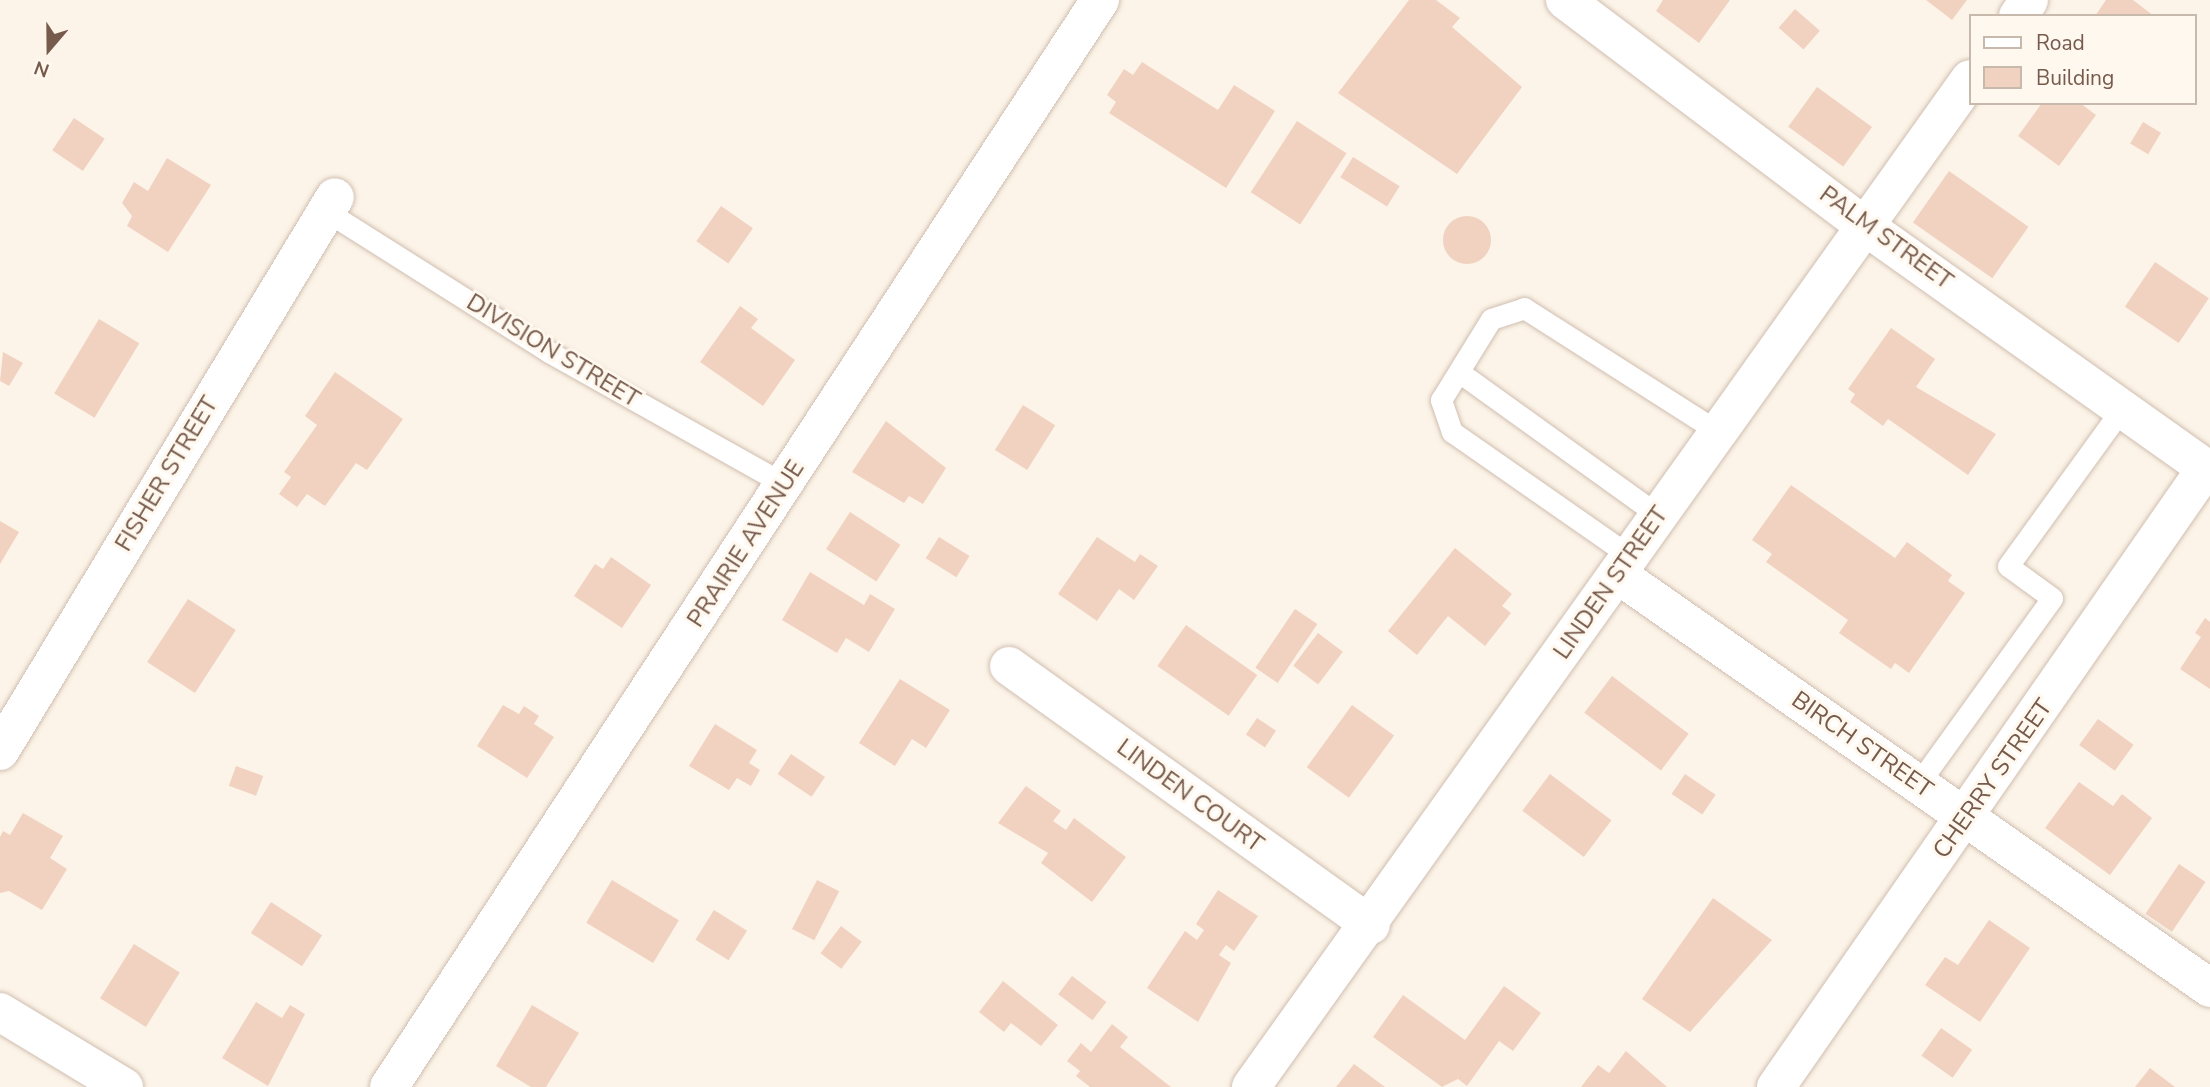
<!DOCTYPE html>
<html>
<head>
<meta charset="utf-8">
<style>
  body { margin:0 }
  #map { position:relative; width:2210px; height:1087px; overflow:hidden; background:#fcf4e8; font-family:"Nunito Sans",sans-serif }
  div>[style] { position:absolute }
  .building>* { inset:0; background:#f1d2c0; transform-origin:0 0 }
  .round { border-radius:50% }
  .roads { filter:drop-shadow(0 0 2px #d0beb0) drop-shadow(0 0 2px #d0beb0) }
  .lane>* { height:21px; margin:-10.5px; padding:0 10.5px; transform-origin:10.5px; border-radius:10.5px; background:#fff }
  .street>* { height:38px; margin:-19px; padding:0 19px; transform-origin:19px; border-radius:19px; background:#fff }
  .secondary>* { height:38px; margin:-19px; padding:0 19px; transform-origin:19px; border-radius:19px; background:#fff }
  span { translate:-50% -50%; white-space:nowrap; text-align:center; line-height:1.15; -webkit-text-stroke:6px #fff8ee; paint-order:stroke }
  .street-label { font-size:24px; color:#765a4c }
  .legend { position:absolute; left:1969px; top:14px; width:228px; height:91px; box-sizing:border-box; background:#fff8ee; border:2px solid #c8b9ad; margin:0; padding:9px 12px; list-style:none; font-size:21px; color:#765a4c }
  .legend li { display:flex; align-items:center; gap:14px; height:35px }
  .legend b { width:35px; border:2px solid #c8b9ad }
  .north { position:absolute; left:14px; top:14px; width:70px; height:70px; -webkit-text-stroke:5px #fff8ee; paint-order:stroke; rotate:200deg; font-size:19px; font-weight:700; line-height:28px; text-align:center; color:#765a4c }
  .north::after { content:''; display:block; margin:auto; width:24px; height:32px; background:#765a4c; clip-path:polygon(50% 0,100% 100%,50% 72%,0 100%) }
</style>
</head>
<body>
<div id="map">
  <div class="building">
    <div style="clip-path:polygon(1409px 0,1436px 0,1460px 18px,1452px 27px,1522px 87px,1457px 174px,1338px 93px)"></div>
    <div style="clip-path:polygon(1663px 0,1730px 0,1699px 43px,1656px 11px)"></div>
    <div style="clip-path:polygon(1926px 0,1967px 0,1952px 20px)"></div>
    <div style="clip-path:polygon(2106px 0,2133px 0,2154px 16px,2095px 16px)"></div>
    <div style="left:1795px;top:9px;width:33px;height:25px;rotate:41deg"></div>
    <div style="clip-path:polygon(1142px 62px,1218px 110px,1234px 85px,1275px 111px,1226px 188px,1109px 113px,1116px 102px,1107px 95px,1124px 69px,1133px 75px)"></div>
    <div style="left:1817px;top:87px;width:68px;height:49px;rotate:36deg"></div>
    <div style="clip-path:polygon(2042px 103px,2080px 103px,2096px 115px,2059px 166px,2018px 136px)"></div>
    <div style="left:74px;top:118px;width:37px;height:39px;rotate:34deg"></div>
    <div style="left:1297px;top:121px;width:59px;height:85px;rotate:33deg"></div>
    <div style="left:2143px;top:122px;width:21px;height:25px;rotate:31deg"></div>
    <div style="left:1353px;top:157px;width:55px;height:24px;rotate:32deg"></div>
    <div style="clip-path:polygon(167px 158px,211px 185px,168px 252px,127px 226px,132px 216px,122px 203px,134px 182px,148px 191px)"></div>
    <div style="left:1949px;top:171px;width:97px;height:63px;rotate:35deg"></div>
    <div style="left:721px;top:206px;width:39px;height:43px;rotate:35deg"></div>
    <div class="round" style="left:1443px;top:216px;width:48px;height:48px"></div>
    <div style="left:2155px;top:262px;width:65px;height:54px;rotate:34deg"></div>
    <div style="clip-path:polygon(740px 306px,758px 319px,751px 328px,795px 360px,763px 406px,700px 362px)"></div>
    <div style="left:99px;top:319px;width:47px;height:87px;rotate:31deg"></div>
    <div style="clip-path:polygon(1891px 328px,1935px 359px,1916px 387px,1996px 434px,1968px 475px,1888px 419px,1883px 426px,1850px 402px,1855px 394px,1848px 389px)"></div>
    <div style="clip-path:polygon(3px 352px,23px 363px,9px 386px,0 381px)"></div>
    <div style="clip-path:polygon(335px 372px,403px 419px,367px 470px,356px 463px,325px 506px,307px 494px,297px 507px,279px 494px,291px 477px,284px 472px,317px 425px,305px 416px)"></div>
    <div style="left:1023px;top:405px;width:38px;height:53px;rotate:32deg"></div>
    <div style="clip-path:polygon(886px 421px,946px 468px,923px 504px,909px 496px,904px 503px,852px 472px)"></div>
    <div style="clip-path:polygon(1791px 485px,1895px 558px,1907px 542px,1952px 575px,1948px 581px,1965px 593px,1909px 673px,1895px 663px,1891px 669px,1839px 633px,1848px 620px,1766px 562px,1772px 554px,1752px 540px)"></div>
    <div style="left:850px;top:512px;width:60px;height:44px;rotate:33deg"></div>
    <div style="clip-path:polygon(0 521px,19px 532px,0 564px)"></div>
    <div style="left:939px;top:537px;width:36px;height:25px;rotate:32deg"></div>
    <div style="clip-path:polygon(1097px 537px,1135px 562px,1140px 554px,1158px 566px,1134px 600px,1119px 589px,1097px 621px,1058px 594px)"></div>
    <div style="clip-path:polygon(1455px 548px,1512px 594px,1502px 606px,1511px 613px,1485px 646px,1448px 616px,1417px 655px,1388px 631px)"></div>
    <div style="clip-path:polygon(611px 557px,651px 585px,622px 628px,574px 596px,595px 564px,603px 569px)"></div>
    <div style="clip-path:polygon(810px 572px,864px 605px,870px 594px,895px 609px,869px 652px,846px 638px,837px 653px,782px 620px)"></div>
    <div style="left:188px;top:599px;width:57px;height:75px;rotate:33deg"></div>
    <div style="left:1295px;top:609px;width:27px;height:71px;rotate:34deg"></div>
    <div style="clip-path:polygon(2205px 618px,2210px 622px,2210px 689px,2180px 669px,2201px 637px,2195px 633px)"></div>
    <div style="left:1186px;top:625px;width:87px;height:50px;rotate:35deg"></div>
    <div style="left:1318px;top:633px;width:31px;height:41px;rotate:37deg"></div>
    <div style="left:1612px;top:676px;width:96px;height:46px;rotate:37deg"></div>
    <div style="clip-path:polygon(900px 679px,950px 710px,926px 748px,912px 739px,895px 766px,859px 743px)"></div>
    <div style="clip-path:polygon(503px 705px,519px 714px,524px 706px,539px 716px,534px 724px,554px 737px,527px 778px,477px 746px)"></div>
    <div style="left:1352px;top:705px;width:52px;height:77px;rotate:36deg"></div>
    <div style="left:1257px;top:718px;width:23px;height:20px;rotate:34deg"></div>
    <div style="left:2098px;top:719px;width:44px;height:32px;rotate:36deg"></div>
    <div style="clip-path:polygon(715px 724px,757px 750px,749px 763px,760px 770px,751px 786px,737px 778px,729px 790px,689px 766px)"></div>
    <div style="left:791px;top:754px;width:41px;height:24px;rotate:34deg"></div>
    <div style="left:236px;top:766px;width:29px;height:21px;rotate:20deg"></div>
    <div style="left:1550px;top:774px;width:77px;height:46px;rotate:37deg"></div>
    <div style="left:1685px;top:774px;width:37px;height:24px;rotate:34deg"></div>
    <div style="clip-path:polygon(2079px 782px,2113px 806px,2122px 794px,2152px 818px,2110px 875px,2045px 828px)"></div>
    <div style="clip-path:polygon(1026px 786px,1061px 811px,1053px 821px,1066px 830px,1074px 818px,1126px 857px,1092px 902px,1041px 863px,1048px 853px,998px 823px)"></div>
    <div style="clip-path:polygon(23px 813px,63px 836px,50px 858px,67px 869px,42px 910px,9px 891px,0 893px,0 837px,3px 831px,10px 835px)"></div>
    <div style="left:2179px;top:864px;width:32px;height:60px;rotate:34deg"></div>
    <div style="left:612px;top:880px;width:78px;height:50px;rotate:31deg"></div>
    <div style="left:817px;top:880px;width:25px;height:55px;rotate:27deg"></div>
    <div style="clip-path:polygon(1218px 890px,1258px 916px,1234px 951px,1226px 945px,1219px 955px,1231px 963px,1198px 1022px,1147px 988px,1185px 931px,1197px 940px,1204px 930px,1196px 924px)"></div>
    <div style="clip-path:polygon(1713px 898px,1772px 940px,1690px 1032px,1642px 999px)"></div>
    <div style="left:271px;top:902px;width:61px;height:37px;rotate:33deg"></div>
    <div style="left:714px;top:910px;width:39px;height:35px;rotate:32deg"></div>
    <div style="clip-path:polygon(1989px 920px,2030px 948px,1980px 1022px,1925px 985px,1945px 957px,1958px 965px)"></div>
    <div style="left:841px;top:926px;width:26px;height:34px;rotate:37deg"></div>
    <div style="left:134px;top:944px;width:54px;height:64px;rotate:32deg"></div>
    <div style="left:1072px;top:976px;width:43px;height:23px;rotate:37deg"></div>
    <div style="clip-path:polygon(1003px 981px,1058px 1025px,1041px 1046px,1011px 1023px,1004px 1032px,979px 1012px)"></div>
    <div style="clip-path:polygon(1504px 986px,1541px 1013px,1513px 1051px,1499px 1041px,1467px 1086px,1458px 1079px,1442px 1087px,1373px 1037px,1403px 995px,1465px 1040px)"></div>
    <div style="clip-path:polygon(256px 1002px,282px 1018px,290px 1005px,305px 1014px,268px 1086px,222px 1058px)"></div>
    <div style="clip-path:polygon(532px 1005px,579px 1033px,546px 1087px,531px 1087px,496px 1066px)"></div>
    <div style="clip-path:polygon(1112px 1024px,1128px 1037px,1120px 1047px,1171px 1087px,1090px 1087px,1076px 1076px,1080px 1071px,1067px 1061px,1081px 1043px,1091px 1052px)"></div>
    <div style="left:1941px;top:1028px;width:38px;height:34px;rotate:35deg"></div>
    <div style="clip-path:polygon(1626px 1051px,1667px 1087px,1581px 1087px,1598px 1065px,1609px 1073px)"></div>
    <div style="clip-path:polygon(1354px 1064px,1385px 1087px,1336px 1087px)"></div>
    <div style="clip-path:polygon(2150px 1068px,2175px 1087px,2135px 1087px)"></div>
  </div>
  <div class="roads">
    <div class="lane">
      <div style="left:326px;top:211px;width:264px;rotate:32.3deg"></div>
      <div style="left:549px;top:352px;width:270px;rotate:29.3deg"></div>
      <div style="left:1459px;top:372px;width:245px;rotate:35.7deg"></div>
      <div style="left:1630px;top:556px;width:217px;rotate:-145.1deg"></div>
      <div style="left:1452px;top:432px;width:34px;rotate:-109deg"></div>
      <div style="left:1441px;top:400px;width:95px;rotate:-58.3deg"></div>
      <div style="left:1491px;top:319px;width:35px;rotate:-18deg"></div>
      <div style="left:1524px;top:308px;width:229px;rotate:32.5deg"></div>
      <div style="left:1918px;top:784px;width:229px;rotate:-54.2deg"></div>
      <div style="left:2052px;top:598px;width:54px;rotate:-144deg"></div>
      <div style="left:2008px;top:566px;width:196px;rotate:-54.1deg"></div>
    </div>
    <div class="street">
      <div style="left:1565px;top:0;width:372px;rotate:37deg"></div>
      <div style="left:1862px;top:224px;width:427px;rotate:35.4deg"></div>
      <div style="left:2018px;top:16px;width:19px;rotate:-55deg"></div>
      <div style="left:1617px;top:574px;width:723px;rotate:34.92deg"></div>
      <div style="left:1009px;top:666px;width:445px;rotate:35.6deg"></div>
      <div style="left:0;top:751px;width:647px;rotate:-58.84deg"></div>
      <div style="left:389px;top:1087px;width:1299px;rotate:-56.81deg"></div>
      <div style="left:1251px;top:1087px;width:1238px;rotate:-54.5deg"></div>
      <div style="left:1776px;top:1087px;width:754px;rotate:-55.21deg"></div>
    </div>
    <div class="secondary">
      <div style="left:0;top:1012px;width:145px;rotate:31.2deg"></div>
    </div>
  </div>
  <div class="street-label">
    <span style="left:1886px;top:238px;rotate:36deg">PALM STREET</span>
    <span style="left:553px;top:351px;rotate:31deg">DIVISION STREET</span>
    <span style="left:167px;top:474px;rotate:-59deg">FISHER STREET</span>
    <span style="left:746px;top:544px;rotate:-57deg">PRAIRIE AVENUE</span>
    <span style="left:1611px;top:583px;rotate:-55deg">LINDEN STREET</span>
    <span style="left:1862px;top:745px;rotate:35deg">BIRCH STREET</span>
    <span style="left:1993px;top:779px;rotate:-55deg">CHERRY STREET</span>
    <span style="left:1190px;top:796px;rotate:36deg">LINDEN COURT</span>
  </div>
  <ul class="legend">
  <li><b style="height:9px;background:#fff"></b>Road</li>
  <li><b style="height:19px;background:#f1d2c0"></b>Building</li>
  </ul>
  <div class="north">N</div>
</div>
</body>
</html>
